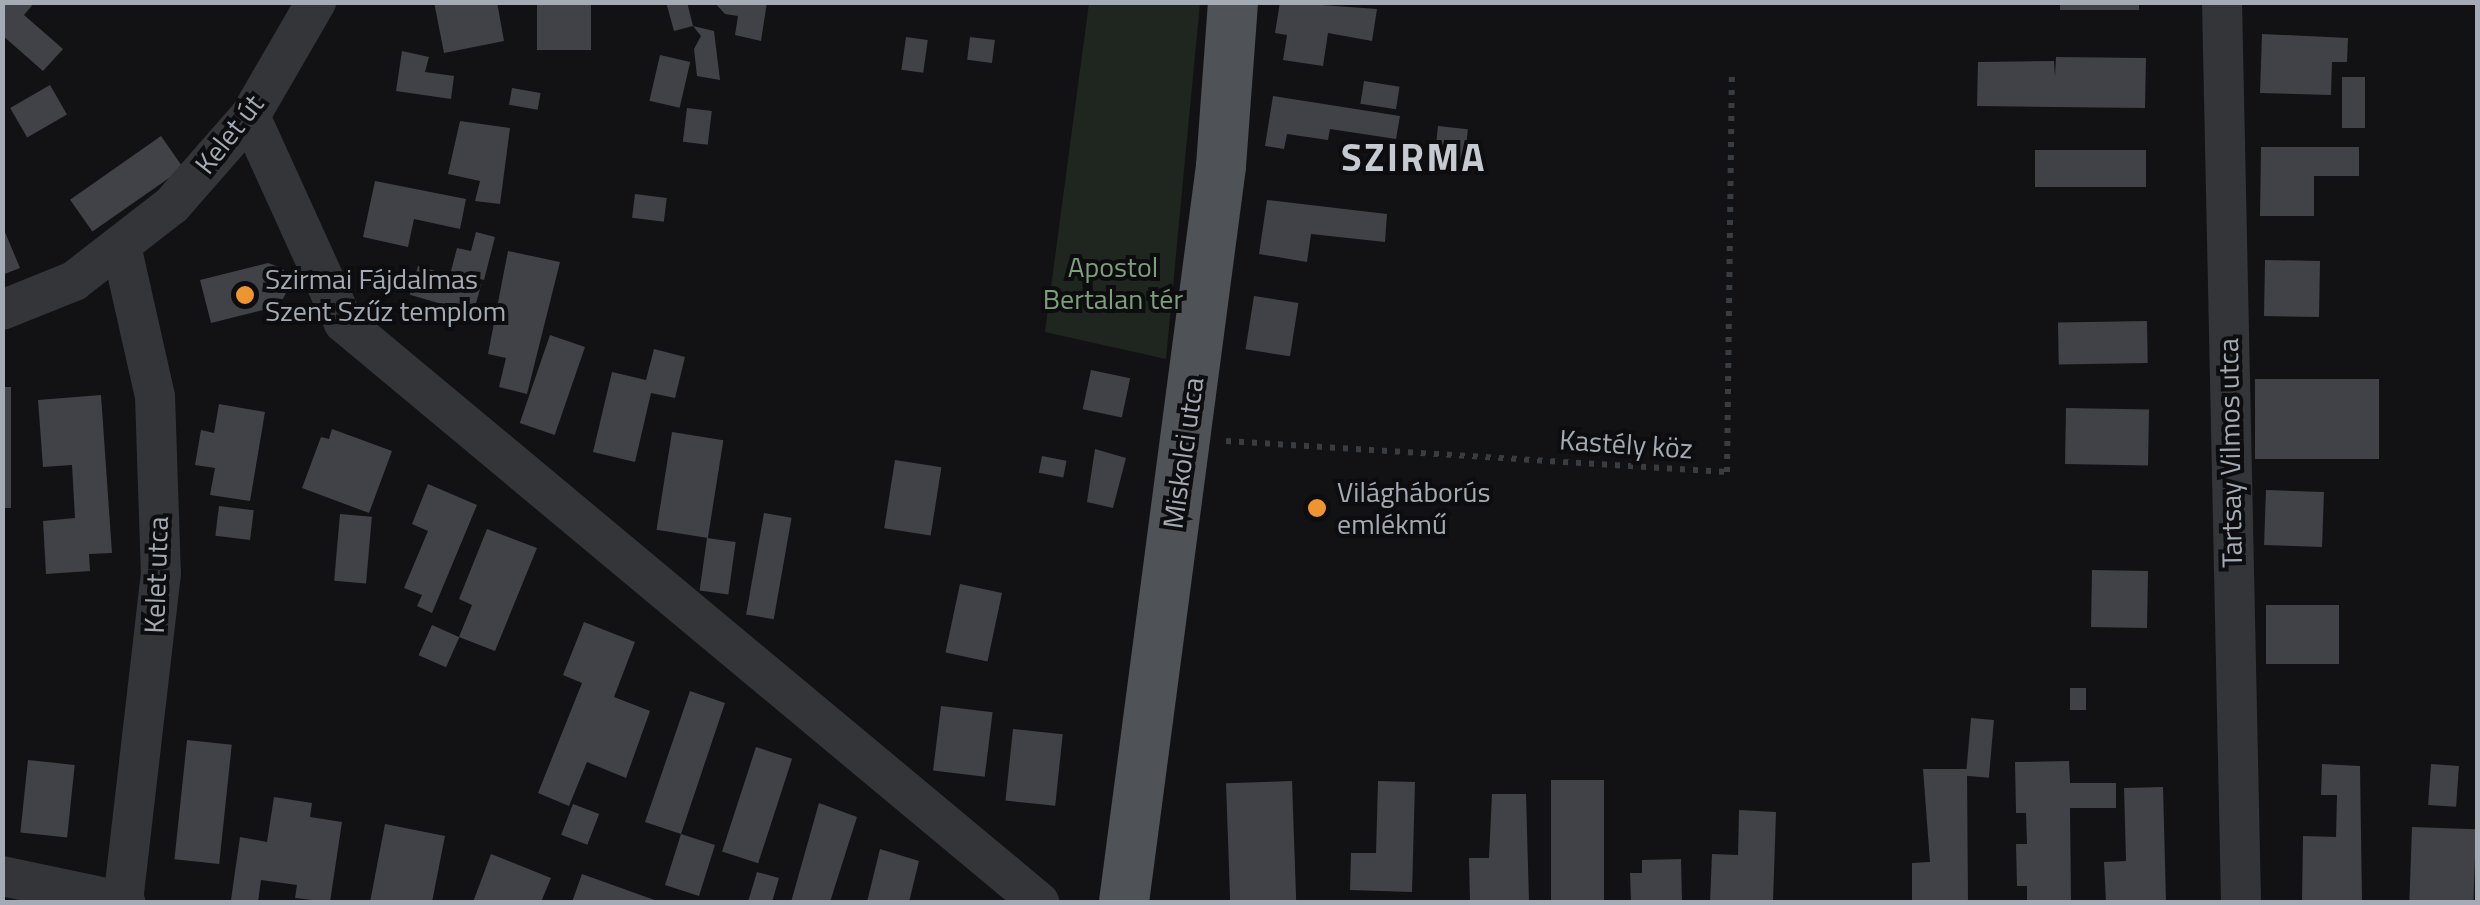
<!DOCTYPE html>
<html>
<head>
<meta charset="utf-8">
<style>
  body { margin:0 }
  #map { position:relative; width:2480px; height:905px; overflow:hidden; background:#121214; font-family:"Titillium Web",sans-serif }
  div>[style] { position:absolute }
  .green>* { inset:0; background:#1e261f }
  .building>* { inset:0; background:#414247; transform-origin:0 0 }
  .path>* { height:6px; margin-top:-3px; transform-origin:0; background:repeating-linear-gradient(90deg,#393c40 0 5px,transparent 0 13px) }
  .minor>* { height:40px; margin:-20px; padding:0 20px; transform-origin:20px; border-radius:20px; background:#333539 }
  .major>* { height:50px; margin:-25px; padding:0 25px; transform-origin:25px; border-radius:25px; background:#4f5257 }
  .dots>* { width:28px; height:28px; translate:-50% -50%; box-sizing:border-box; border:5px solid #0d0d0f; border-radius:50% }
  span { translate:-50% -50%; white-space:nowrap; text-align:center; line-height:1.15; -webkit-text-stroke:8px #0d0d0f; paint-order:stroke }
  .street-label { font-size:28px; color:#a4abb4 }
  .park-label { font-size:28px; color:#7e9f7b }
  .poi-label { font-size:28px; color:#a4abb4 }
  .left { translate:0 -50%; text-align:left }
  .district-label { font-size:38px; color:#c5c9d0; font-weight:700; letter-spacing:2.5px }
  .frame { position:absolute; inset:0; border:5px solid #a4abb4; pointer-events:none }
</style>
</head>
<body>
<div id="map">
  <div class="green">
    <div style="clip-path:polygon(1089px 3px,1200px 3px,1166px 359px,1045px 332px)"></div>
  </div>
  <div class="building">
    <div style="clip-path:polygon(2px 2px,35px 2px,24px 15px,63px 49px,43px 71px,2px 35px)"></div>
    <div style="clip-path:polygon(434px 2px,497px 2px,504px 41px,444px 53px)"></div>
    <div style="left:537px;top:2px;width:54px;height:48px"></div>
    <div style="clip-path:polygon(666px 2px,687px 2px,693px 26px,714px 31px,720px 80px,697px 76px,694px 49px,701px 36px,693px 26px,674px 31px)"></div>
    <div style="clip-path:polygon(714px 2px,767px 2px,761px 41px,735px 35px,738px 16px,725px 14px)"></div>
    <div style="clip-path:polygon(1280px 2px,1377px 9px,1372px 41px,1328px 33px,1323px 66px,1283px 60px,1287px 35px,1275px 33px)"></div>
    <div style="left:2060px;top:2px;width:79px;height:8px"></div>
    <div style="clip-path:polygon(2262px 34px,2348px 38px,2347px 62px,2332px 62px,2331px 95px,2260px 93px)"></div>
    <div style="left:906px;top:37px;width:22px;height:33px;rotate:8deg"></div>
    <div style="left:970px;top:37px;width:25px;height:23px;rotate:7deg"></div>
    <div style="clip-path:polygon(402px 51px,429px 57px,425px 72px,454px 76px,451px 99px,396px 91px)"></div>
    <div style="left:660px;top:55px;width:31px;height:47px;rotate:13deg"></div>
    <div style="clip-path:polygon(2056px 57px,2146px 58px,2145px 108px,1977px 106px,1978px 62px,2054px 61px,2055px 77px)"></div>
    <div style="left:2342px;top:77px;width:23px;height:51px"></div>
    <div style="left:1364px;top:81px;width:36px;height:23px;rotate:9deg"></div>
    <div style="left:50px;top:85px;width:34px;height:46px;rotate:60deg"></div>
    <div style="left:512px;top:88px;width:29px;height:17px;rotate:10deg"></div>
    <div style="clip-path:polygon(1273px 96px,1400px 116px,1396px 139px,1330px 129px,1328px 140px,1287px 134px,1284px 149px,1265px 146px)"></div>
    <div style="left:687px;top:108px;width:25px;height:34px;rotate:7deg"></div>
    <div style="clip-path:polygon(460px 121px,510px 128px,500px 204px,475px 201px,480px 181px,448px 174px)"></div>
    <div style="left:1438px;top:126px;width:30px;height:32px;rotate:6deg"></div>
    <div style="left:161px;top:136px;width:39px;height:111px;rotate:55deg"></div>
    <div style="clip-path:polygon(2261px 147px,2359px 147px,2359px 176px,2314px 176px,2314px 216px,2260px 216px)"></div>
    <div style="left:2035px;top:150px;width:111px;height:37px"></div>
    <div style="clip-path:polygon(375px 181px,466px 199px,460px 229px,414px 219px,408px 247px,363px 237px)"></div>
    <div style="left:635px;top:194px;width:32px;height:24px;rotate:7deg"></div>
    <div style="clip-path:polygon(1267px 200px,1387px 214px,1385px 242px,1311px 234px,1307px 262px,1259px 254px)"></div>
    <div style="clip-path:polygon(2px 225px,20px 268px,2px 275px)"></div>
    <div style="clip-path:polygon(476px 232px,495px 237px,484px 280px,451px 271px,457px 248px,471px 251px)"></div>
    <div style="clip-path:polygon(508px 251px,560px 262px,527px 394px,499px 387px,506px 358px,488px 354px)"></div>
    <div style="left:2265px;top:260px;width:55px;height:56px;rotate:1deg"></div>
    <div style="clip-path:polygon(268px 263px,282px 268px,292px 282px,279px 306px,211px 323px,200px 280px)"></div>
    <div style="left:418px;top:266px;width:66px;height:30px;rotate:16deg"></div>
    <div style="left:1254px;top:296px;width:45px;height:54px;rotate:9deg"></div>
    <div style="left:2147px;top:321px;width:42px;height:89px;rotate:89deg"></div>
    <div style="left:550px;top:335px;width:37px;height:93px;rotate:19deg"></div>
    <div style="clip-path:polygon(654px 349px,685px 357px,675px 398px,651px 393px,635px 462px,593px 452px,612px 372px,646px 380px)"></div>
    <div style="left:1091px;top:370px;width:40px;height:40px;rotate:12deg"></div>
    <div style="left:2255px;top:379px;width:124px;height:80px"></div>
    <div style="left:11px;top:387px;width:121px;height:9px;rotate:90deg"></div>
    <div style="clip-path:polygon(101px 395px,112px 553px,89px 554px,90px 571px,46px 574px,43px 521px,75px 518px,72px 465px,43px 467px,38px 400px)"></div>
    <div style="clip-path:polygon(219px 404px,265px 412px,250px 501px,210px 495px,215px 468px,195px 465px,201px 430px,214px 433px)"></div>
    <div style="left:2066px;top:408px;width:83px;height:56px;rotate:1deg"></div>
    <div style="clip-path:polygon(332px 429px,392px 451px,369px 513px,302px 488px,321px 437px,329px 439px)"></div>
    <div style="left:672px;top:432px;width:52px;height:99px;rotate:9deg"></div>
    <div style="clip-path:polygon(1095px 449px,1126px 458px,1113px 508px,1087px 502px)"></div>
    <div style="left:1042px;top:456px;width:25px;height:17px;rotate:11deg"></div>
    <div style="left:895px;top:460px;width:47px;height:69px;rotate:9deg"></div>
    <div style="clip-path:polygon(428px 484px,477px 505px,432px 613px,417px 606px,422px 595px,404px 588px,428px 531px,412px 524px)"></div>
    <div style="left:2266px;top:490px;width:58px;height:55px;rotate:2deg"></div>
    <div style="left:219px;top:506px;width:35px;height:30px;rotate:7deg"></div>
    <div style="left:764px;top:513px;width:28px;height:103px;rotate:10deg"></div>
    <div style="left:340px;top:514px;width:32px;height:67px;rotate:5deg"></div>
    <div style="clip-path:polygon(487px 529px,537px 548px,495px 651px,459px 637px,472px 605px,459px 599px)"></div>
    <div style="left:707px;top:538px;width:29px;height:53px;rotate:8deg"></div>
    <div style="left:2092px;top:570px;width:56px;height:57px;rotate:1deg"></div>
    <div style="left:960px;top:584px;width:43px;height:70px;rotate:12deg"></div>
    <div style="left:2266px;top:605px;width:73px;height:59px"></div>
    <div style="clip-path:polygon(584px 622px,635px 642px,614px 697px,650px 711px,626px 778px,587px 762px,569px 806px,538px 793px,582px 683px,563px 675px)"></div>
    <div style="left:432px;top:625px;width:30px;height:33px;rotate:24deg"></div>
    <div style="left:2070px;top:688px;width:16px;height:22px"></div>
    <div style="clip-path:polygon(690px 691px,725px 703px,681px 834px,715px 845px,699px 896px,665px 885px,681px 834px,645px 822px)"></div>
    <div style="left:941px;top:706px;width:52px;height:65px;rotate:7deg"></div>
    <div style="left:1971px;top:718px;width:23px;height:58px;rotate:5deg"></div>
    <div style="left:1013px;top:729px;width:50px;height:72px;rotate:6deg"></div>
    <div style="left:187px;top:740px;width:45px;height:120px;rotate:6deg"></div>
    <div style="left:756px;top:747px;width:38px;height:110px;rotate:18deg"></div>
    <div style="left:28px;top:760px;width:47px;height:73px;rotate:6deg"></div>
    <div style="clip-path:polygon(2069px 761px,2070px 783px,2116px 783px,2116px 808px,2070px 808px,2071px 902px,2027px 902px,2027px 886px,2017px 886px,2016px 844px,2027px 844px,2026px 813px,2016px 813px,2015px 762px)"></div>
    <div style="clip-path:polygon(2322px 764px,2360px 766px,2362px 902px,2302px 902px,2303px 836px,2336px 837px,2337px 795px,2321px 795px)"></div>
    <div style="left:2431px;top:764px;width:28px;height:41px;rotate:4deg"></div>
    <div style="clip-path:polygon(1923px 769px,1967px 769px,1968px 902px,1912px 902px,1912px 863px,1930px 862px)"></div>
    <div style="left:1604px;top:780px;width:122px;height:53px;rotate:90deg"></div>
    <div style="left:1292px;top:781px;width:121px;height:66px;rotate:88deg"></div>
    <div style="clip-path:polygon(1378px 781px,1415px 782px,1412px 892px,1350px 890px,1351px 853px,1376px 853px)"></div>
    <div style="clip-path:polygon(2163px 787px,2166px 902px,2106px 902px,2104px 862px,2126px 861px,2124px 788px)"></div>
    <div style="clip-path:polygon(1492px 794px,1526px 794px,1529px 902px,1470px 902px,1469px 858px,1489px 858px)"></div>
    <div style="clip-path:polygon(274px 797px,312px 803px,310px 817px,342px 822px,330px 902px,295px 898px,297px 885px,261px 880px,258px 902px,231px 900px,240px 837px,267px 842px)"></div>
    <div style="clip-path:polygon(819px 803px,857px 817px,830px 902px,791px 902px)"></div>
    <div style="left:573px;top:804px;width:28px;height:33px;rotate:21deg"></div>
    <div style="clip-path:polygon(1739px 810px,1776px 812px,1773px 902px,1710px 902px,1712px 854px,1738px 855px)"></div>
    <div style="clip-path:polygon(385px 824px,445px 836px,432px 902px,370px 902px)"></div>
    <div style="left:2412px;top:827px;width:64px;height:75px;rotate:2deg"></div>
    <div style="clip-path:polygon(880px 849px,919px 861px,909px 902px,867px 902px)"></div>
    <div style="clip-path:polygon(491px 854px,551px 878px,541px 902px,473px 902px)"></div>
    <div style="clip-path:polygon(1681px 859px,1682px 902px,1631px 902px,1630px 873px,1642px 873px,1642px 860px)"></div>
    <div style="clip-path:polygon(757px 872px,779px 878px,772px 902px,748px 902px)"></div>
    <div style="clip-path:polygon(582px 874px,660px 902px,572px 902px)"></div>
  </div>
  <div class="path">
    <div style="left:1226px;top:441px;width:502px;rotate:3.54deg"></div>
    <div style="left:1727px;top:472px;width:397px;rotate:-89.3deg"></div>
  </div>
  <div class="minor">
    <div style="left:2222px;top:2px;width:900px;rotate:88.79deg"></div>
    <div style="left:250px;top:116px;width:227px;rotate:65.6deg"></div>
    <div style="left:344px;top:323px;width:905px;rotate:39.8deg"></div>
    <div style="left:122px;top:250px;width:150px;rotate:77.3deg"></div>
    <div style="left:155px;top:396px;width:177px;rotate:88.1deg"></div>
    <div style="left:161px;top:573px;width:331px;rotate:96.6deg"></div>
    <div style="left:2px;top:310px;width:78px;rotate:-21.9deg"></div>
    <div style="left:74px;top:281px;width:124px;rotate:-37.8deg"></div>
    <div style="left:172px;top:205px;width:118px;rotate:-48.8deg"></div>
    <div style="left:250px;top:116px;width:132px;rotate:-59.9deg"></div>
    <div style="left:2px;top:876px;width:126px;rotate:11.9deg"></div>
  </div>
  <div class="major">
    <div style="left:1124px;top:902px;width:742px;rotate:-82.49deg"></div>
    <div style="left:1221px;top:166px;width:164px;rotate:-85.8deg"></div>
  </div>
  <div class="dots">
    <div style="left:245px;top:295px;background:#ee9430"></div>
    <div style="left:1317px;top:508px;background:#ee9430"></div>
  </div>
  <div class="street-label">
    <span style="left:229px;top:134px;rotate:-52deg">Kelet út</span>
    <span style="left:1626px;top:444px;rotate:4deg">Kastély köz</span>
    <span style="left:1183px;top:453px;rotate:-82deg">Miskolci utca</span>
    <span style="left:2230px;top:453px;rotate:-91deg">Tartsay Vilmos utca</span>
    <span style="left:156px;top:575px;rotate:-88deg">Kelet utca</span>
  </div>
  <div class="park-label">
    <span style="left:1113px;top:283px">Apostol<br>Bertalan tér</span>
  </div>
  <div class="poi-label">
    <span class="left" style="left:265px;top:295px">Szirmai Fájdalmas<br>Szent Szűz templom</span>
    <span class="left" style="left:1337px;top:508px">Világháborús<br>emlékmű</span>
  </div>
  <div class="district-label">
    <span style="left:1414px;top:158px">SZIRMA</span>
  </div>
  <div class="frame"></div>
</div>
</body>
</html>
